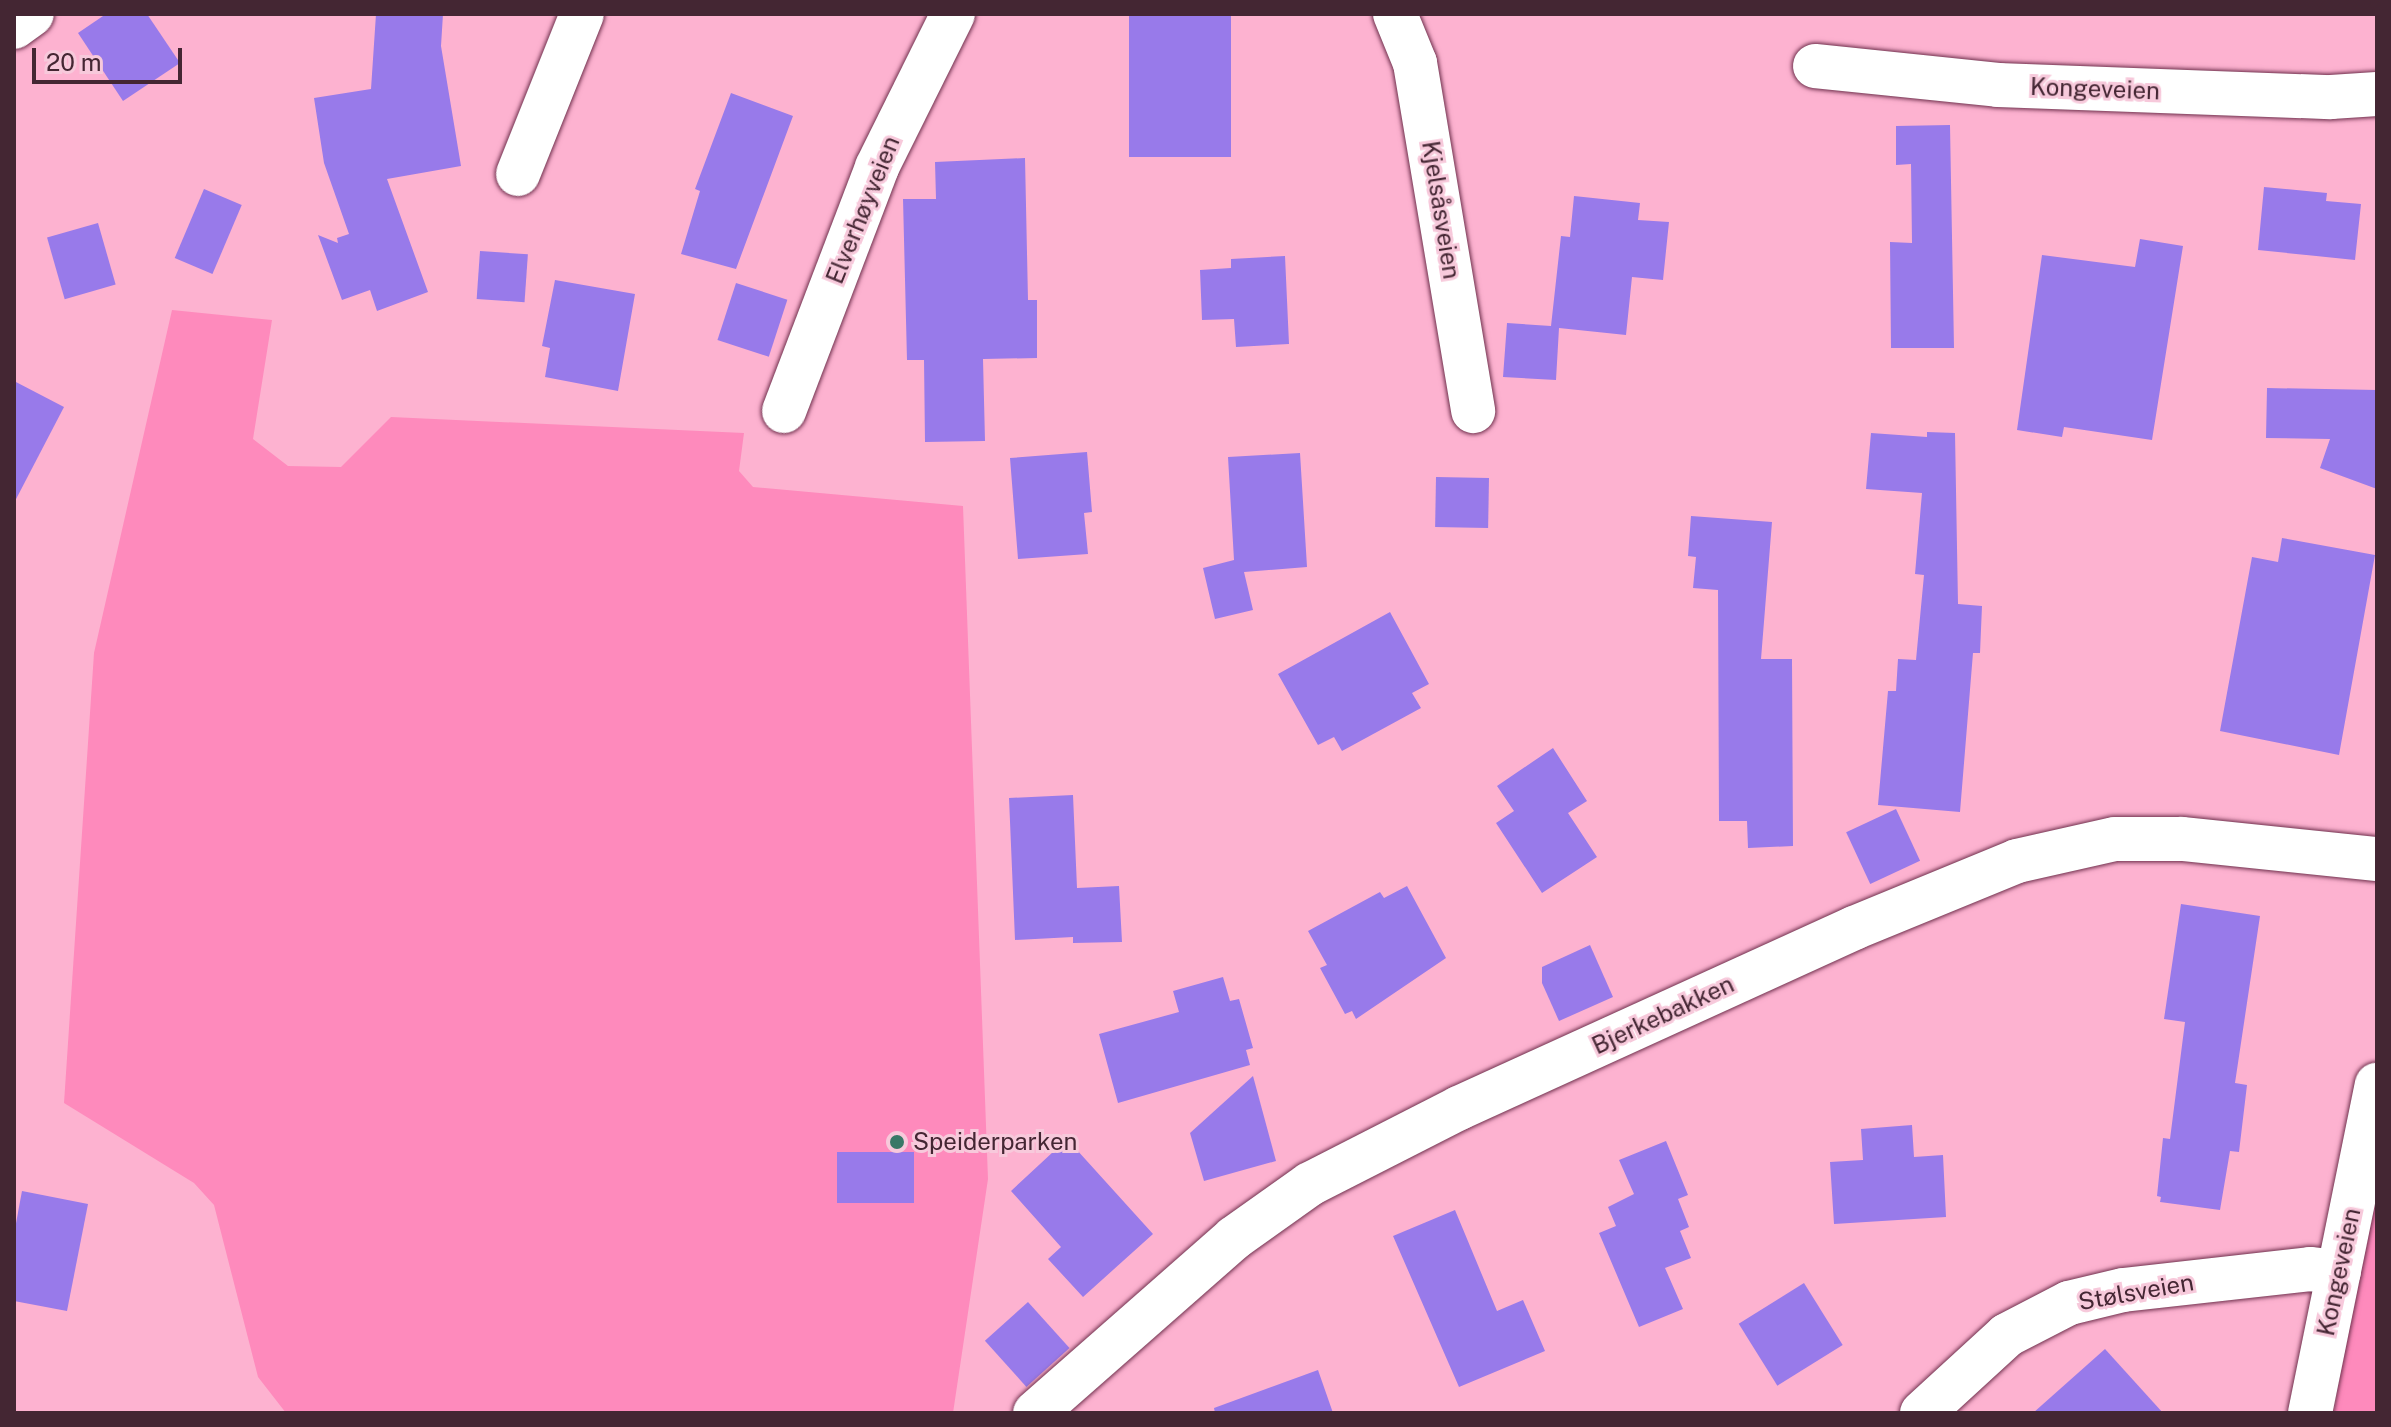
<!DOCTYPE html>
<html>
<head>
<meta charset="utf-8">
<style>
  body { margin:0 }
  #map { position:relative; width:2391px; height:1427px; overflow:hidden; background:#fdb2d0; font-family:"Public Sans",sans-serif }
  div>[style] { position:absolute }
  .green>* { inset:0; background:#fe8abc }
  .building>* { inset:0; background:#987aea; transform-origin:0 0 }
  .roads { filter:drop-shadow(0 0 2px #70314e) drop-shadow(0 0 2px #70314e) }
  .street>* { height:44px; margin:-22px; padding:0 22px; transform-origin:22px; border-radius:22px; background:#fff }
  .dots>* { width:22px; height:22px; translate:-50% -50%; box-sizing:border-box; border:4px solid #f7c9db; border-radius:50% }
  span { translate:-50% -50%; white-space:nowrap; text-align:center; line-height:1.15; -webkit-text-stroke:6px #f7c9db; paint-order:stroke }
  .street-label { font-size:24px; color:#442633 }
  .poi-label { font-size:24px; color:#442633 }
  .left { translate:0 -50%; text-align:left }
  .frame { position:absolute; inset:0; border:16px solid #442633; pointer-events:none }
  .scale { position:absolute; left:32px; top:48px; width:150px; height:36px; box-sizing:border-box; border:4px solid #442633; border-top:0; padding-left:10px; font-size:24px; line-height:28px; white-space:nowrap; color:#442633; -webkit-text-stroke:6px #f7c9db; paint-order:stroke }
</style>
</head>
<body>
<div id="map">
  <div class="green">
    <div style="clip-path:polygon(172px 310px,272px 320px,253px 439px,288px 466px,341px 467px,391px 417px,744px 433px,739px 471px,753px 487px,963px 506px,988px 1179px,953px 1413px,286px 1413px,258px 1377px,214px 1205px,194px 1183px,64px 1103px,94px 653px)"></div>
    <div style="clip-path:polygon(2377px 1157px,2377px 1413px,2334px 1413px)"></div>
  </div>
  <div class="building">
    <div style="clip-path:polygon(106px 14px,147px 14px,180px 63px,123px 101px,78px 33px)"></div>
    <div style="clip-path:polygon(376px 14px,443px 14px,441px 46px,461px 166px,387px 179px,428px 292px,377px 311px,370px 290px,342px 300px,318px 235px,338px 243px,337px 238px,349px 234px,324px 163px,314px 98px,371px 89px)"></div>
    <div style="left:1129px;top:14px;width:102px;height:143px"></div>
    <div style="clip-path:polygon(731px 93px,793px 116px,736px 269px,681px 254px,700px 191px,695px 189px)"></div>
    <div style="clip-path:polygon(1950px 125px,1954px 348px,1891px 348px,1890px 242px,1912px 243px,1911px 164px,1896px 165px,1896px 126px)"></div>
    <div style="clip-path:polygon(1025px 158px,1028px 300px,1037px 300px,1037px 358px,983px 359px,985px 441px,925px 442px,924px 360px,907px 360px,903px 199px,936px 199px,935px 162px)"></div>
    <div style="clip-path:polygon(2264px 187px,2327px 193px,2326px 201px,2361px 204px,2355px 260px,2258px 250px)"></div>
    <div style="left:204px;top:189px;width:41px;height:75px;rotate:23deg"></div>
    <div style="clip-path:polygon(1574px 196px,1640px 203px,1638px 220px,1669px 222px,1663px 280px,1632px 277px,1626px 335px,1559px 328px,1556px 380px,1503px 377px,1507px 323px,1551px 326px,1561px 236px,1570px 237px)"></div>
    <div style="left:98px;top:223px;width:64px;height:53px;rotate:74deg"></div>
    <div style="clip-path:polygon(2140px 239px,2183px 246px,2152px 440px,2064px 427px,2062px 437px,2017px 430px,2042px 255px,2135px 267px)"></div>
    <div style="left:480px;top:251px;width:48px;height:48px;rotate:4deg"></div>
    <div style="clip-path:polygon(1285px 256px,1289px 344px,1236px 347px,1234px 319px,1202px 320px,1200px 270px,1231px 268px,1231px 259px)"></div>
    <div style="clip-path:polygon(555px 280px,635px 294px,618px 391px,545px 377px,550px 348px,542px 346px)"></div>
    <div style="left:736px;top:283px;width:54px;height:60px;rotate:18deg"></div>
    <div style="clip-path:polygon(14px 381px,64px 407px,14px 503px)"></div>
    <div style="clip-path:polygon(2267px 388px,2377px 390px,2377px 489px,2320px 468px,2330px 439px,2266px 438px)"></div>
    <div style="clip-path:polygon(1927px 432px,1955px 433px,1958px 604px,1982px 606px,1980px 653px,1973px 653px,1960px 812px,1878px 805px,1888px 691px,1896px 691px,1898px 659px,1916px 660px,1924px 575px,1915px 574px,1922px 493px,1866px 489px,1871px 433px,1927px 437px)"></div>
    <div style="clip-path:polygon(1087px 452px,1092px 512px,1084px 513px,1088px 554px,1018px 559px,1010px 458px)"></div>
    <div style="clip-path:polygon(1300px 453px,1307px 567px,1244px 572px,1253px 610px,1215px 619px,1203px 568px,1234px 560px,1228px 457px)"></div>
    <div style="left:1436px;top:477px;width:53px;height:50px;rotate:1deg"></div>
    <div style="clip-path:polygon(1691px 516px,1772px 522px,1761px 659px,1792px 659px,1793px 846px,1748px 848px,1747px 821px,1719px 821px,1718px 590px,1693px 588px,1696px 557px,1688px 556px)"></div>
    <div style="clip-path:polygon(2282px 538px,2375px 555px,2339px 755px,2220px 731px,2252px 557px,2278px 562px)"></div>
    <div style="clip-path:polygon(1390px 612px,1429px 684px,1412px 693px,1421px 708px,1342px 751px,1334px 737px,1318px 745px,1278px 674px)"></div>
    <div style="clip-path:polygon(1553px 748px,1587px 801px,1568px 813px,1597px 857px,1542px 893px,1496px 823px,1514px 811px,1497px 786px)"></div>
    <div style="clip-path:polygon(1073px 795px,1077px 888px,1119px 886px,1122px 942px,1073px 943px,1073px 937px,1015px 940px,1009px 798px)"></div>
    <div style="left:1896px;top:809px;width:57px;height:55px;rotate:65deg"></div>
    <div style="clip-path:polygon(1407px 886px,1446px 958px,1356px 1019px,1352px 1011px,1345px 1014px,1320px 968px,1327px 965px,1308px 931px,1380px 892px,1384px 898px)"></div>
    <div style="clip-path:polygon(2181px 904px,2260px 916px,2235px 1083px,2247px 1085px,2239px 1152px,2230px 1151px,2220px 1210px,2160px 1202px,2161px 1197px,2157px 1196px,2163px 1138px,2170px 1139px,2185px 1022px,2164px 1019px)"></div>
    <div style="clip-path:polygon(1590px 945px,1613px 997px,1559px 1021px,1542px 983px,1542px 967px)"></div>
    <div style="clip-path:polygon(1223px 977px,1230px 1001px,1239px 999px,1253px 1048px,1246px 1050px,1250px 1065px,1118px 1103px,1099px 1034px,1179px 1012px,1173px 991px)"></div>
    <div style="clip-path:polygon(1253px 1076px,1276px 1161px,1204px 1181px,1190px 1133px)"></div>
    <div style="clip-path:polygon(1912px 1125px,1914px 1157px,1943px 1155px,1946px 1217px,1834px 1224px,1830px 1162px,1863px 1160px,1861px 1129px)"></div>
    <div style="clip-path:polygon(1067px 1139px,1153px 1234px,1083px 1297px,1048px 1259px,1061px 1247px,1011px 1191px)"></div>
    <div style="clip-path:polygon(1666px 1141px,1688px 1195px,1678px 1199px,1689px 1227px,1680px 1231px,1691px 1258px,1665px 1268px,1683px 1309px,1639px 1327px,1599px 1233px,1616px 1226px,1608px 1207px,1634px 1194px,1619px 1160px)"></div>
    <div style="left:837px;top:1152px;width:77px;height:51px"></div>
    <div style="clip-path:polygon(22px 1191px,88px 1204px,67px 1311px,14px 1301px,14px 1234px)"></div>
    <div style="clip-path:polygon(1455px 1210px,1497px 1311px,1523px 1300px,1545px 1351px,1459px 1387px,1393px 1236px)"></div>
    <div style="left:1804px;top:1283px;width:73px;height:77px;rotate:58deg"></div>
    <div style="left:1028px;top:1302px;width:62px;height:58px;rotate:48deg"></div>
    <div style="clip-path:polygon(2105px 1349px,2163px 1413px,2033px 1413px)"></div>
    <div style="clip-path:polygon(1318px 1370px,1333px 1413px,1215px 1413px,1214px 1408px)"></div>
  </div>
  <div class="roads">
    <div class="street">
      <div style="left:1395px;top:14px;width:53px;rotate:67.8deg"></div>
      <div style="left:1415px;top:63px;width:353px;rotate:80.5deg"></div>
      <div style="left:14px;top:27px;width:22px;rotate:-36deg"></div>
      <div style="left:1815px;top:66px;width:184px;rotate:5.9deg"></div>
      <div style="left:1998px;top:85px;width:333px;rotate:2.1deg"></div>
      <div style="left:2331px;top:97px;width:46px;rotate:-3.7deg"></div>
      <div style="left:518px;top:174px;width:172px;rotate:-68.2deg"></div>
      <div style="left:784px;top:411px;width:261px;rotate:-69.1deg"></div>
      <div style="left:877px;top:167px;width:171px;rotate:-63.6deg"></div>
      <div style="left:1035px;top:1413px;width:265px;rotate:-41.3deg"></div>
      <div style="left:1234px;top:1238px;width:93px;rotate:-35.4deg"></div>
      <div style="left:1310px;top:1184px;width:167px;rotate:-27deg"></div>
      <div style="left:1459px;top:1108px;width:434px;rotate:-24.5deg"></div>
      <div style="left:1854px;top:928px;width:176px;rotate:-22.3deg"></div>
      <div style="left:2017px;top:861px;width:100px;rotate:-12.7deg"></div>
      <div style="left:2115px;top:839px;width:67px"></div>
      <div style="left:2182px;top:839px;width:196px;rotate:5.9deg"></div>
      <div style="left:1922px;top:1413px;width:115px;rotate:-42.5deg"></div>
      <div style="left:2007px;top:1335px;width:70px;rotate:-27.3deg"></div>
      <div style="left:2069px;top:1303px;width:56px;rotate:-13.5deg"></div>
      <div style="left:2123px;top:1290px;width:188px;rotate:-6.4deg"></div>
      <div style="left:2310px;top:1269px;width:29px;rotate:6deg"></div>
      <div style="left:2310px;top:1413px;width:335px;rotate:-78.5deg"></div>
    </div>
  </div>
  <div class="dots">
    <div style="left:897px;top:1142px;background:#387867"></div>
  </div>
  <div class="street-label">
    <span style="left:2095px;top:89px;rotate:2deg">Kongeveien</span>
    <span style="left:863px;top:210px;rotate:-68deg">Elverhøyveien</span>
    <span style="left:1441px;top:210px;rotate:81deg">Kjelsåsveien</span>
    <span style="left:1663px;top:1015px;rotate:-25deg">Bjerkebakken</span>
    <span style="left:2339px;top:1272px;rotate:-78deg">Kongeveien</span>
    <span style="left:2136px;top:1292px;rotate:-10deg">Stølsveien</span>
  </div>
  <div class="poi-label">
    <span class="left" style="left:913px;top:1142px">Speiderparken</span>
  </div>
  <div class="frame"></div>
  <div class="scale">20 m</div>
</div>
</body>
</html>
